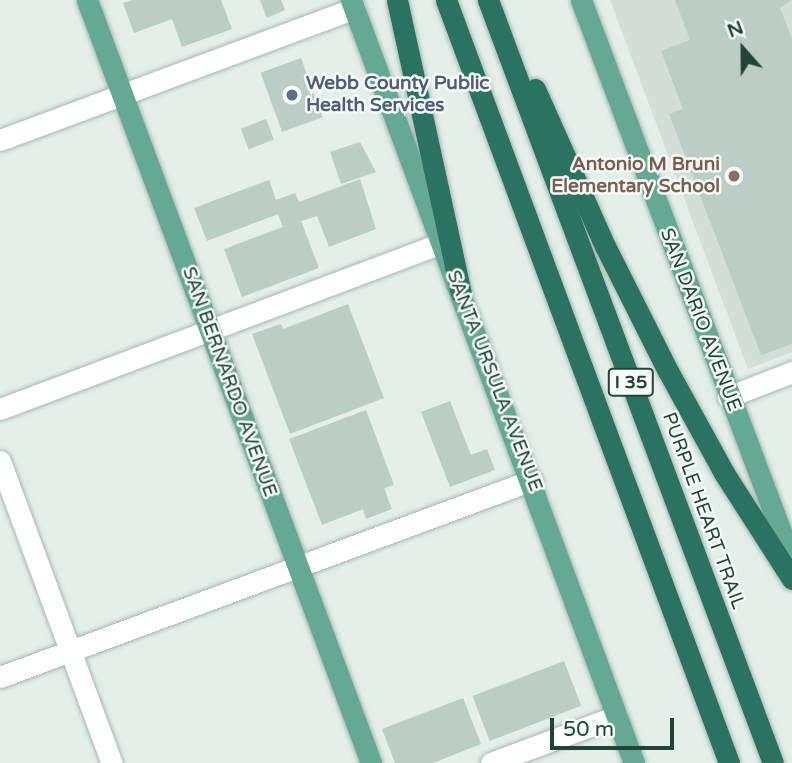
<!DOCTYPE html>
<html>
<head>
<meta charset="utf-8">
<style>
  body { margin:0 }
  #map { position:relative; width:792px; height:763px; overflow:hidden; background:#e4efea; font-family:"Varela Round",sans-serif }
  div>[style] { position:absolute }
  .built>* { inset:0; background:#d2dfd9 }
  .building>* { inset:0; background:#bccdc5; transform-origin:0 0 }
  .roads { filter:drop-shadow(0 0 2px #a6b8b1) drop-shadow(0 0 2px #a6b8b1) }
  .minor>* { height:21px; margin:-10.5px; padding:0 10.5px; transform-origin:10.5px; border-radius:10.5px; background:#fff }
  .major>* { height:21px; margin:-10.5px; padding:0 10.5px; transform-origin:10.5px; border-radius:10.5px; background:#65a894 }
  .highway>* { height:21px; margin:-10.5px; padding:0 10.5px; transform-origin:10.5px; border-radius:10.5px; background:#2b7260 }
  .dots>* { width:19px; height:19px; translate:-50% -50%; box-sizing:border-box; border:4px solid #f6fbf8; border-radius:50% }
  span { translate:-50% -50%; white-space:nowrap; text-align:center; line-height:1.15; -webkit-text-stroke:5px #f6fbf8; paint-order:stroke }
  .shield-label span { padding:2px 5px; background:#f6fbf8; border:2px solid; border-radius:5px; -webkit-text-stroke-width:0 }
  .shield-label { font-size:18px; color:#224338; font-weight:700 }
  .service-label { font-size:19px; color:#4e5e75; font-weight:700 }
  .left { translate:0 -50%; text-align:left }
  .education-label { font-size:19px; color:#785e54; font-weight:700 }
  .right { translate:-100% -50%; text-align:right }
  .street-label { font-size:19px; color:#224338 }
  .north { position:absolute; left:708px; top:14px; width:70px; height:70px; -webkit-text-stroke:5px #f6fbf8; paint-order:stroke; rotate:339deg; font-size:19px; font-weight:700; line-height:28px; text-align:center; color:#224338 }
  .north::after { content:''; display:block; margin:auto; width:24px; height:32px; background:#224338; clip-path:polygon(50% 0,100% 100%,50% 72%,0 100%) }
  .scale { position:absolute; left:550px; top:718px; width:124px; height:32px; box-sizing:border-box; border:4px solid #224338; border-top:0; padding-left:9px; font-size:21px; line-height:24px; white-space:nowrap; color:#224338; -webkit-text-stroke:5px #f6fbf8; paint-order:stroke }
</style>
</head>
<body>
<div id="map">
  <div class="built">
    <div style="clip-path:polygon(610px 0,792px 0,792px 352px,748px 369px)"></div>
  </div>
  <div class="building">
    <div style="clip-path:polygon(132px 0,221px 0,232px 29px,182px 47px,172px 19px,134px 33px,123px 3px)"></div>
    <div style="clip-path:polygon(260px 0,281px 0,285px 10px,267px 18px)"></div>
    <div style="clip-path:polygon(675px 0,792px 0,780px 8px,792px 39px,792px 344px,761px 355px,669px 114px,683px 109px,661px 51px,690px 40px)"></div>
    <div style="left:301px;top:58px;width:63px;height:43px;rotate:70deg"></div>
    <div style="left:266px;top:119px;width:22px;height:27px;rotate:69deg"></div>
    <div style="clip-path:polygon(360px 142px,376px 172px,341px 184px,330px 152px)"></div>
    <div style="clip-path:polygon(360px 179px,376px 229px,329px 247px,317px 216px,301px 221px,319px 268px,242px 297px,224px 249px,283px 227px,278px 214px,207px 241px,194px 208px,269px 180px,276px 200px,295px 193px,299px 202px)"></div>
    <div style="clip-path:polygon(348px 304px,384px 398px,290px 434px,252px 334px,281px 324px,283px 329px)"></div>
    <div style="clip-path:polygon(450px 401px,471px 455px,487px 449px,495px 470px,450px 487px,421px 412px)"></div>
    <div style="clip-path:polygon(366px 410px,394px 485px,384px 488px,392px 509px,366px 519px,363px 509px,322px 525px,289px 439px)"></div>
    <div style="left:564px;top:661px;width:48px;height:98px;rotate:69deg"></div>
    <div style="clip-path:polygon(463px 698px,481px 744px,433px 763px,395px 763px,382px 729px)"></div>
  </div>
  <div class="roads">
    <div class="minor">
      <div style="left:0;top:140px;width:378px;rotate:-20.4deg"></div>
      <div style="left:728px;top:397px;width:69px;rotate:-21.3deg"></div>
      <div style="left:0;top:409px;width:472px;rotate:-20.6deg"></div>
      <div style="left:0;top:461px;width:322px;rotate:69.7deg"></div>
      <div style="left:0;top:677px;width:567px;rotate:-20.32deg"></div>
      <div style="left:491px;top:763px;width:134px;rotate:-20.5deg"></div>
    </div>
    <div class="major">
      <div style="left:87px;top:0;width:814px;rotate:69.58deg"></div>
      <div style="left:351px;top:0;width:814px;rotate:69.65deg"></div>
      <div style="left:581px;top:0;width:599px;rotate:69.39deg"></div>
    </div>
    <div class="highway">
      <div style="left:397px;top:0;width:300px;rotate:77.7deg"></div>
      <div style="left:446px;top:0;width:814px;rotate:69.65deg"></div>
      <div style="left:488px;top:0;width:814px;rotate:69.52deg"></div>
      <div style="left:535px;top:89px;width:172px;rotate:66deg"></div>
      <div style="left:605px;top:246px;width:140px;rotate:63.3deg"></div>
      <div style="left:668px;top:371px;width:116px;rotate:61.2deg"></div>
      <div style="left:724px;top:473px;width:126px;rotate:57.3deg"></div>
    </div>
  </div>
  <div class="dots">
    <div style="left:292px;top:95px;background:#5c6f8a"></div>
    <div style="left:734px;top:176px;background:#8d6e63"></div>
  </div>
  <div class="shield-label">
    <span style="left:631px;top:382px">I 35</span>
  </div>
  <div class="service-label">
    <span class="left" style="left:306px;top:95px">Webb County Public<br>Health Services</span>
  </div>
  <div class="education-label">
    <span class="right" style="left:720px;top:176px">Antonio M Bruni<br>Elementary School</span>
  </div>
  <div class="street-label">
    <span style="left:700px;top:320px;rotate:69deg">SAN DARIO AVENUE</span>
    <span style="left:494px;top:381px;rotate:69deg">SANTA URSULA AVENUE</span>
    <span style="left:229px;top:382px;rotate:70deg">SAN BERNARDO AVENUE</span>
    <span style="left:703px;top:511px;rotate:70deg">PURPLE HEART TRAIL</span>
  </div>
  <div class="north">N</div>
  <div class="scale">50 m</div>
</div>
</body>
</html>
